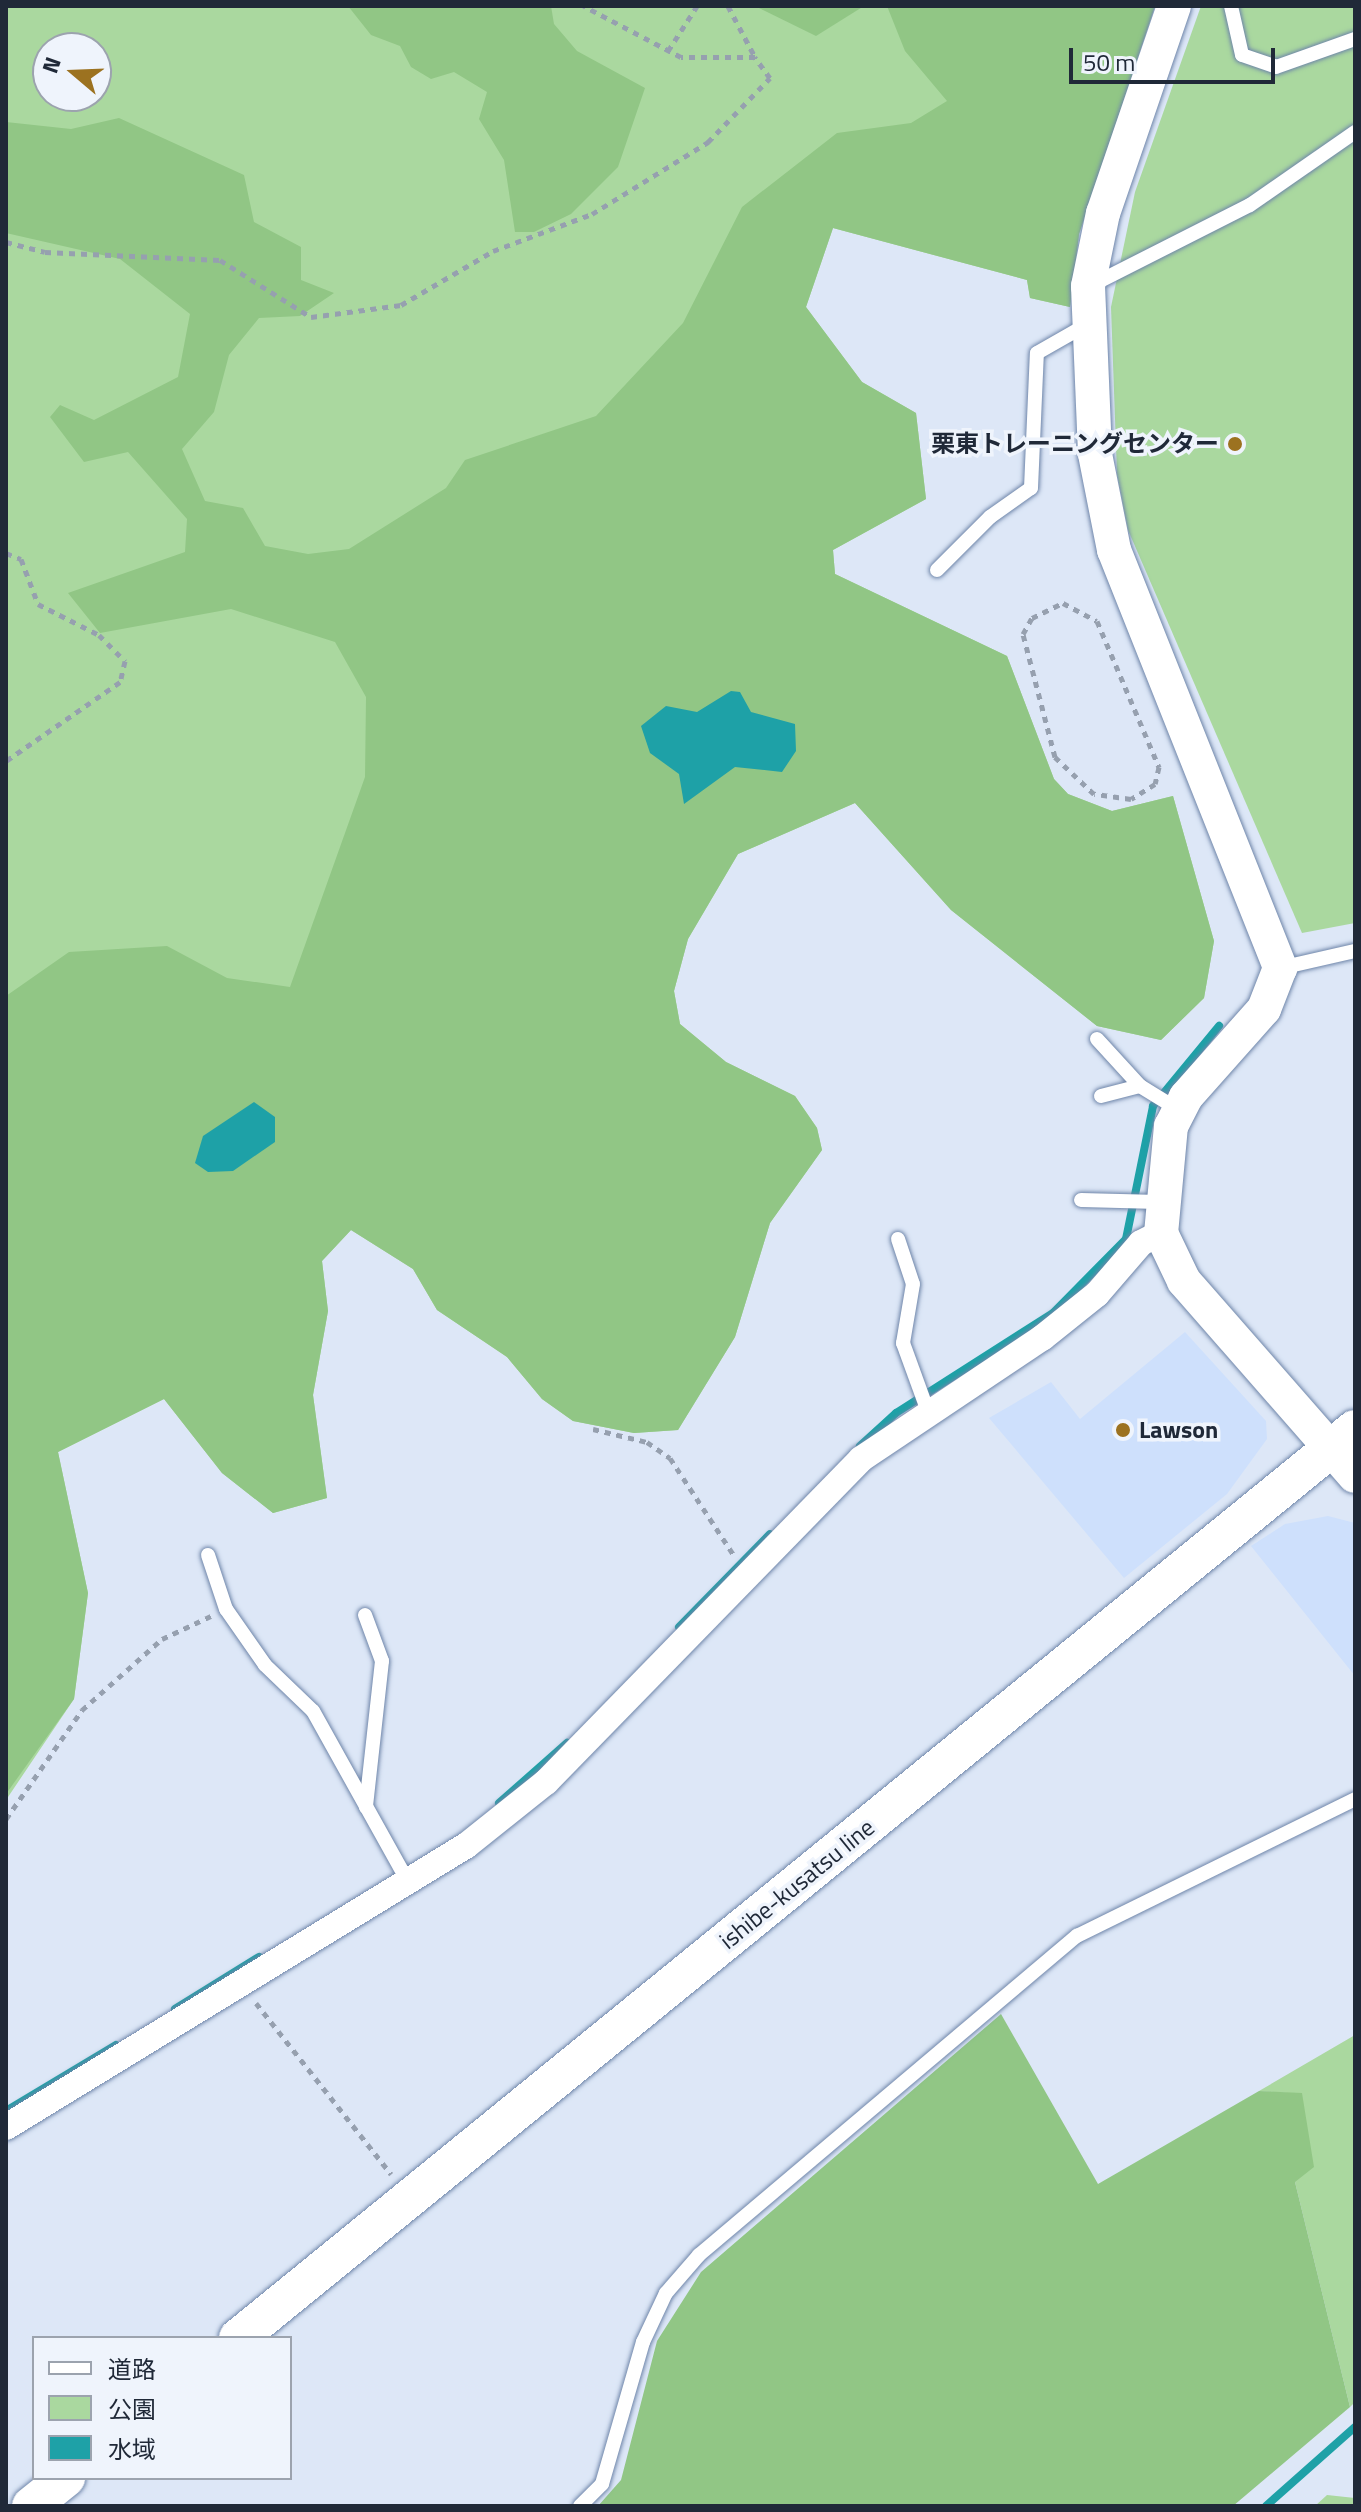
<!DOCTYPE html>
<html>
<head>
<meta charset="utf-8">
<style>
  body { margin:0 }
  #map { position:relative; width:1361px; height:2512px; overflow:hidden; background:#dde7f7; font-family:"Titillium Web","Noto Sans JP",sans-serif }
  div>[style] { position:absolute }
  .built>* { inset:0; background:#cee0fc }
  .green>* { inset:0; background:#aad89f }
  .forest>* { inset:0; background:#91c685 }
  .water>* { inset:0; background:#1ea1a7 }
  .stream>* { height:8px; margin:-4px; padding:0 4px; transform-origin:4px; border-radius:4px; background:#1ea1a7 }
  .path>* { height:5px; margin-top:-2.5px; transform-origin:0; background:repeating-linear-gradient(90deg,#96a0af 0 6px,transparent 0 12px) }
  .roads { filter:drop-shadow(0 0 2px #6e85a9) drop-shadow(0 0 2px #6e85a9) }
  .service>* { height:14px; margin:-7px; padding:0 7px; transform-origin:7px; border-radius:7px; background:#fff }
  .minor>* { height:26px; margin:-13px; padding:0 13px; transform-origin:13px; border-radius:13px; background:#fff }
  .tertiary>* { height:34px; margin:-17px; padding:0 17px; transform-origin:17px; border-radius:17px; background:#fff }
  .secondary>* { height:38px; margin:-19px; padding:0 19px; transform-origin:19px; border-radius:19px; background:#fff }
  .dots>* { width:22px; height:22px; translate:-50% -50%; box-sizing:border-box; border:4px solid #eff4fc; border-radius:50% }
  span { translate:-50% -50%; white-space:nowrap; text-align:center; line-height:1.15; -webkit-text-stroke:7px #eff4fc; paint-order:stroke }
  .poi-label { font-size:24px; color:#202938; font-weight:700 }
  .right { translate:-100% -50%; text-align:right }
  .left { translate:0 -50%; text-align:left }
  .street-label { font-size:24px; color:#202938 }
  .frame { position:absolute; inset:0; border:8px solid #202938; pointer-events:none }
  .legend { position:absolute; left:32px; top:2336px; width:260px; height:144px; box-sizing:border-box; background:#eff4fc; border:2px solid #9ca3ae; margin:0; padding:10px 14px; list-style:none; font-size:24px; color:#202938 }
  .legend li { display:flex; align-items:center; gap:16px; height:40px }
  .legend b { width:40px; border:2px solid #9ca3ae }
  .north { position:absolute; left:32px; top:32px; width:80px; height:80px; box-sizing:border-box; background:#eff4fc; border:2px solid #9ca3ae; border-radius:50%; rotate:289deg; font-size:22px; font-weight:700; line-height:32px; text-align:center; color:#202938 }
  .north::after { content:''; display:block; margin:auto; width:28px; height:36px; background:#9c7220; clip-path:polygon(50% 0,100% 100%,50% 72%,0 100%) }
  .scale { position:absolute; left:1069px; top:48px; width:206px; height:36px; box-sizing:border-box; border:4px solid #202938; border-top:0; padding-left:10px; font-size:24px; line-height:28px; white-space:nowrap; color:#202938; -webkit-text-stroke:6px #eff4fc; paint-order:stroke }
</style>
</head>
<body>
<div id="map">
  <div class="built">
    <div style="clip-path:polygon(1185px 1332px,1266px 1421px,1267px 1439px,1227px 1494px,1124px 1578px,989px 1418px,1051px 1382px,1080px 1419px)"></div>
    <div style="clip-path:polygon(1328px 1516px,1355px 1523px,1355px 1676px,1251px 1546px,1285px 1524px)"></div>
  </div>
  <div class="green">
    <div style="clip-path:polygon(evenodd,6px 6px,1155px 6px,1079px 234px,1070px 307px,1030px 298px,1027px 280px,833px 228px,806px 307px,862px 382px,916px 413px,926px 499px,833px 550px,835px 574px,1007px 656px,1054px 779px,1068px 794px,1112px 811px,1173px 796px,1214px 941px,1204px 998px,1161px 1040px,1097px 1026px,951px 910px,855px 803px,738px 854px,688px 939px,674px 991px,680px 1024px,726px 1062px,795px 1096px,817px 1128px,822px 1150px,770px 1223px,735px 1337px,678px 1430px,634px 1433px,573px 1421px,542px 1399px,507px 1357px,437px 1310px,413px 1269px,351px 1230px,322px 1261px,328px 1311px,313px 1395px,327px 1498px,273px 1513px,222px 1473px,164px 1399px,58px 1452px,88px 1593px,74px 1699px,6px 1800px,6px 6px,48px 48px,96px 48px,96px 96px,48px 96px,48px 48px)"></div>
    <div style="clip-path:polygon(1201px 6px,1355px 6px,1355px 923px,1302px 933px,1128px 530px,1117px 474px,1111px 307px,1135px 192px)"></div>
    <div style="clip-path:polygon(1355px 2035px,1355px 2402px,1350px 2407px,1295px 2182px,1302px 2094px,1259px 2091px)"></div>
    <div style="clip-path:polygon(1327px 2495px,1355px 2498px,1355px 2506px,1315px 2506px)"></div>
  </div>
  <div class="forest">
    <div style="clip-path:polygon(348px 6px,551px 6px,554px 24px,577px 51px,645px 88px,618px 167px,571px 214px,534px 232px,515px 232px,504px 160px,479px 119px,487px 92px,454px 72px,431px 79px,411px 67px,400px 46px,371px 35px)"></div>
    <div style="clip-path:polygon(755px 6px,864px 6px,816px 36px)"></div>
    <div style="clip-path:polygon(887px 6px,1155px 6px,1079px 234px,1070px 307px,1030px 298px,1027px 280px,833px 228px,806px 307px,862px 382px,916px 413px,926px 499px,833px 550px,835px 574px,1007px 656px,1054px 779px,1068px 794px,1112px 811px,1173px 796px,1214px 941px,1204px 998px,1161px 1040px,1097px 1026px,951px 910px,855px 803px,738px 854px,688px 939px,674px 991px,680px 1024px,726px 1062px,795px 1096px,817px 1128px,822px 1150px,770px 1223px,735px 1337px,678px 1430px,634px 1433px,573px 1421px,542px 1399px,507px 1357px,437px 1310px,413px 1269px,351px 1230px,322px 1261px,328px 1311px,313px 1395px,327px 1498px,273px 1513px,222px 1473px,164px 1399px,58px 1452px,88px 1593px,74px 1699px,6px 1794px,6px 996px,69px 952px,167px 946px,227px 978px,290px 987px,365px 777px,366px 697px,335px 642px,231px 609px,100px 633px,68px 593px,185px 552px,187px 519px,128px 452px,84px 462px,50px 417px,60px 405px,94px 420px,178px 377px,190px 314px,120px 259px,6px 233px,6px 122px,71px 129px,119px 118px,244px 175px,254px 222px,301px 247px,301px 280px,334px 293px,300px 316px,259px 318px,229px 355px,214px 412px,182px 449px,205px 501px,243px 508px,265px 546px,308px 554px,349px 549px,446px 488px,465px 460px,596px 416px,683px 323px,742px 207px,837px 133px,911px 123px,947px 101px,905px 51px)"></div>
    <div style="clip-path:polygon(1001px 2014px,1098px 2184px,1259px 2091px,1302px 2093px,1314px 2167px,1295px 2182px,1350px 2407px,1233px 2506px,598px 2506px,621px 2480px,657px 2341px,701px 2272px)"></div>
  </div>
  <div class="water">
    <div style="clip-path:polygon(731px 691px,740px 692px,751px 712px,795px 724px,796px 751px,782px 772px,735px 767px,684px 804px,679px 774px,650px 753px,641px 726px,666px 706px,697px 712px)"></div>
    <div style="clip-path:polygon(254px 1102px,275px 1117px,275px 1142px,233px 1171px,208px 1172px,195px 1163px,203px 1136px)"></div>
  </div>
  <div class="stream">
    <div style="left:860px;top:1446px;width:49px;rotate:-42.5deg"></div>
    <div style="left:896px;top:1413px;width:186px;rotate:-32.5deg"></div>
    <div style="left:1053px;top:1313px;width:104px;rotate:-45.4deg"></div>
    <div style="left:1126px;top:1239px;width:136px;rotate:-78.5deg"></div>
    <div style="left:1153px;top:1106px;width:104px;rotate:-50.5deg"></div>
    <div style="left:679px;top:1627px;width:130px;rotate:-45.6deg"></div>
    <div style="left:499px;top:1803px;width:91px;rotate:-41.4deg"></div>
    <div style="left:175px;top:2009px;width:99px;rotate:-31.8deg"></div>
    <div style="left:6px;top:2111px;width:128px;rotate:-31deg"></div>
    <div style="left:1266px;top:2506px;width:119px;rotate:-41.6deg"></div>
  </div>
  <div class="path">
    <div style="left:728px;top:6px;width:58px;rotate:62.1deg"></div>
    <div style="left:668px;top:51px;width:54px;rotate:-57.2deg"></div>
    <div style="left:6px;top:242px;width:40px;rotate:14.4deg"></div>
    <div style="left:45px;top:252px;width:175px;rotate:2.6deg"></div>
    <div style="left:220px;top:260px;width:107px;rotate:32.1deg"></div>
    <div style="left:311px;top:317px;width:91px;rotate:-7.6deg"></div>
    <div style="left:401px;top:305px;width:107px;rotate:-30.4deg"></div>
    <div style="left:493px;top:251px;width:106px;rotate:-20.5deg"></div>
    <div style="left:592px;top:214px;width:137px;rotate:-31.8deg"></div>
    <div style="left:708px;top:142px;width:89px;rotate:-45.9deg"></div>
    <div style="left:770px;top:78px;width:26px;rotate:-126deg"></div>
    <div style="left:755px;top:57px;width:74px;rotate:180deg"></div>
    <div style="left:681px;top:57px;width:110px;rotate:-152.3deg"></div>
    <div style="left:6px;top:553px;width:16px;rotate:22deg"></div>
    <div style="left:21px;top:559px;width:48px;rotate:69.3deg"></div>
    <div style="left:38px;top:604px;width:68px;rotate:26.9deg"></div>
    <div style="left:99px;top:635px;width:37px;rotate:45deg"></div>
    <div style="left:125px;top:661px;width:22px;rotate:103deg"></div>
    <div style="left:120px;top:682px;width:139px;rotate:145.3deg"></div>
    <div style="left:1063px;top:603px;width:38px;rotate:28deg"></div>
    <div style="left:1097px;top:621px;width:159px;rotate:67deg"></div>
    <div style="left:1159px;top:767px;width:17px;rotate:103deg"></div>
    <div style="left:1155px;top:784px;width:28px;rotate:148deg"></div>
    <div style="left:1131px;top:799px;width:37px;rotate:-172deg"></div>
    <div style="left:1094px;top:794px;width:54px;rotate:-136.5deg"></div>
    <div style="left:1055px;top:757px;width:127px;rotate:-104.6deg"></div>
    <div style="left:1023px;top:634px;width:18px;rotate:-61deg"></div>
    <div style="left:1032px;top:618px;width:34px;rotate:-26deg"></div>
    <div style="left:593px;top:1429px;width:56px;rotate:13.5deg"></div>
    <div style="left:647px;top:1442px;width:28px;rotate:35deg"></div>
    <div style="left:670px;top:1458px;width:115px;rotate:56.7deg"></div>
    <div style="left:6px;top:1819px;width:133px;rotate:-55.1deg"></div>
    <div style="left:82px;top:1710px;width:107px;rotate:-41.6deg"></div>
    <div style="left:162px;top:1639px;width:54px;rotate:-25.1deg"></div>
    <div style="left:256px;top:2003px;width:218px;rotate:51.7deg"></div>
  </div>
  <div class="roads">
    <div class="service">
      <div style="left:1231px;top:6px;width:50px;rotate:77.3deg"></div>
      <div style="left:1242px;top:55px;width:36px;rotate:19deg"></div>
      <div style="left:1276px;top:67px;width:84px;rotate:-19.5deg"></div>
      <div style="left:1092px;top:285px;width:177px;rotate:-26.9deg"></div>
      <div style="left:1250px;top:205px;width:128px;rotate:-34.8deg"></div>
      <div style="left:937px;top:570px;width:75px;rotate:-45deg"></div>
      <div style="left:990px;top:517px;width:50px;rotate:-35.3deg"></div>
      <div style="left:1031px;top:488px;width:135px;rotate:-87.5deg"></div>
      <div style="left:1037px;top:353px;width:56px;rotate:-29.7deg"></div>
      <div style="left:1280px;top:968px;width:77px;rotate:-12.8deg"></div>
      <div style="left:1097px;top:1039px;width:64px;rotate:47.5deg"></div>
      <div style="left:1101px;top:1096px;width:40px;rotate:-14.4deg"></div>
      <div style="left:1140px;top:1086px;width:46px;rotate:31.6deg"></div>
      <div style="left:1081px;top:1200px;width:78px;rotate:1.5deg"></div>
      <div style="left:898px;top:1239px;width:47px;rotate:71.6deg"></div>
      <div style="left:913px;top:1284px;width:60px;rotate:99.6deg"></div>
      <div style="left:903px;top:1343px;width:70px;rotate:70deg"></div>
      <div style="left:208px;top:1555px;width:57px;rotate:71.6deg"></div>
      <div style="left:226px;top:1609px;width:68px;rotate:55.1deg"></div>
      <div style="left:265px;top:1665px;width:66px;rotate:43.8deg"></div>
      <div style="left:313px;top:1711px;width:196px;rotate:60.9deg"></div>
      <div style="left:365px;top:1615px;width:49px;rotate:69.7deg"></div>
      <div style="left:382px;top:1661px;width:147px;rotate:96.3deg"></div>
      <div style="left:580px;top:2506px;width:31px;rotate:-45deg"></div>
      <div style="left:602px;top:2484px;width:148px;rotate:-73.9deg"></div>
      <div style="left:643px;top:2342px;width:54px;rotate:-64.9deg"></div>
      <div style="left:666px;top:2293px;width:50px;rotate:-49deg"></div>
      <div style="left:699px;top:2255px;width:495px;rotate:-40.2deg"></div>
      <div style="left:1077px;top:1936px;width:310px;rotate:-26.2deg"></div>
    </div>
    <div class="minor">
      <div style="left:6px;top:2127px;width:540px;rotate:-31.45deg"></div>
      <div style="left:467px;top:1845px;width:101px;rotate:-38.6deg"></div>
      <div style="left:546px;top:1782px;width:451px;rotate:-45.7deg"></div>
      <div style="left:861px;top:1459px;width:218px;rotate:-33.8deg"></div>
      <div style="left:1042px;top:1338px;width:70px;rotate:-38.7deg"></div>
      <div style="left:1097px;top:1294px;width:67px;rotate:-49.2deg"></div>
      <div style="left:1141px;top:1243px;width:22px;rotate:-27deg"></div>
    </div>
    <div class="tertiary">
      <div style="left:1174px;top:6px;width:219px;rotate:108.9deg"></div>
      <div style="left:1103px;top:213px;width:75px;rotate:101.6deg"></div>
      <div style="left:1088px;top:286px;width:168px;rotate:87.6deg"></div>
      <div style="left:1095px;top:454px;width:98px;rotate:78.8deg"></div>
      <div style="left:1114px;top:550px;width:450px;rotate:68.3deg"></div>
      <div style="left:1280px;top:968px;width:44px;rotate:111.3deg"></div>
      <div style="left:1264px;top:1009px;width:118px;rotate:131.6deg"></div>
      <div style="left:1186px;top:1097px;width:33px;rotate:117deg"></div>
      <div style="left:1171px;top:1126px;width:107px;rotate:95.3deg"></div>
      <div style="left:1161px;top:1233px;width:53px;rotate:64.4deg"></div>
      <div style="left:1184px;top:1281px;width:259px;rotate:48.8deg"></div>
    </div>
    <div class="secondary">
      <div style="left:238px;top:2338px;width:1440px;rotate:-39.14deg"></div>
      <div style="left:31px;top:2506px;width:45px;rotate:-38.7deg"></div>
    </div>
  </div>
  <div class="dots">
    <div style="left:1235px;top:444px;background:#9c7220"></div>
    <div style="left:1123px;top:1430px;background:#9c7220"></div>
  </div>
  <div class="poi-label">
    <span class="right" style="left:1219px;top:444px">栗東トレーニングセンター</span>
    <span class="left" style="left:1139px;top:1430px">Lawson</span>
  </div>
  <div class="street-label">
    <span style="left:797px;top:1884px;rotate:-39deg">ishibe-kusatsu line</span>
  </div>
  <div class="frame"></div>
  <ul class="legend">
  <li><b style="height:10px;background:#fff"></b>道路</li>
  <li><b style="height:22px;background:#aad89f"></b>公園</li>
  <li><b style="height:22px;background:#1ea1a7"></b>水域</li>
  </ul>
  <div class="north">N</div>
  <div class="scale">50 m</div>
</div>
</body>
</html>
